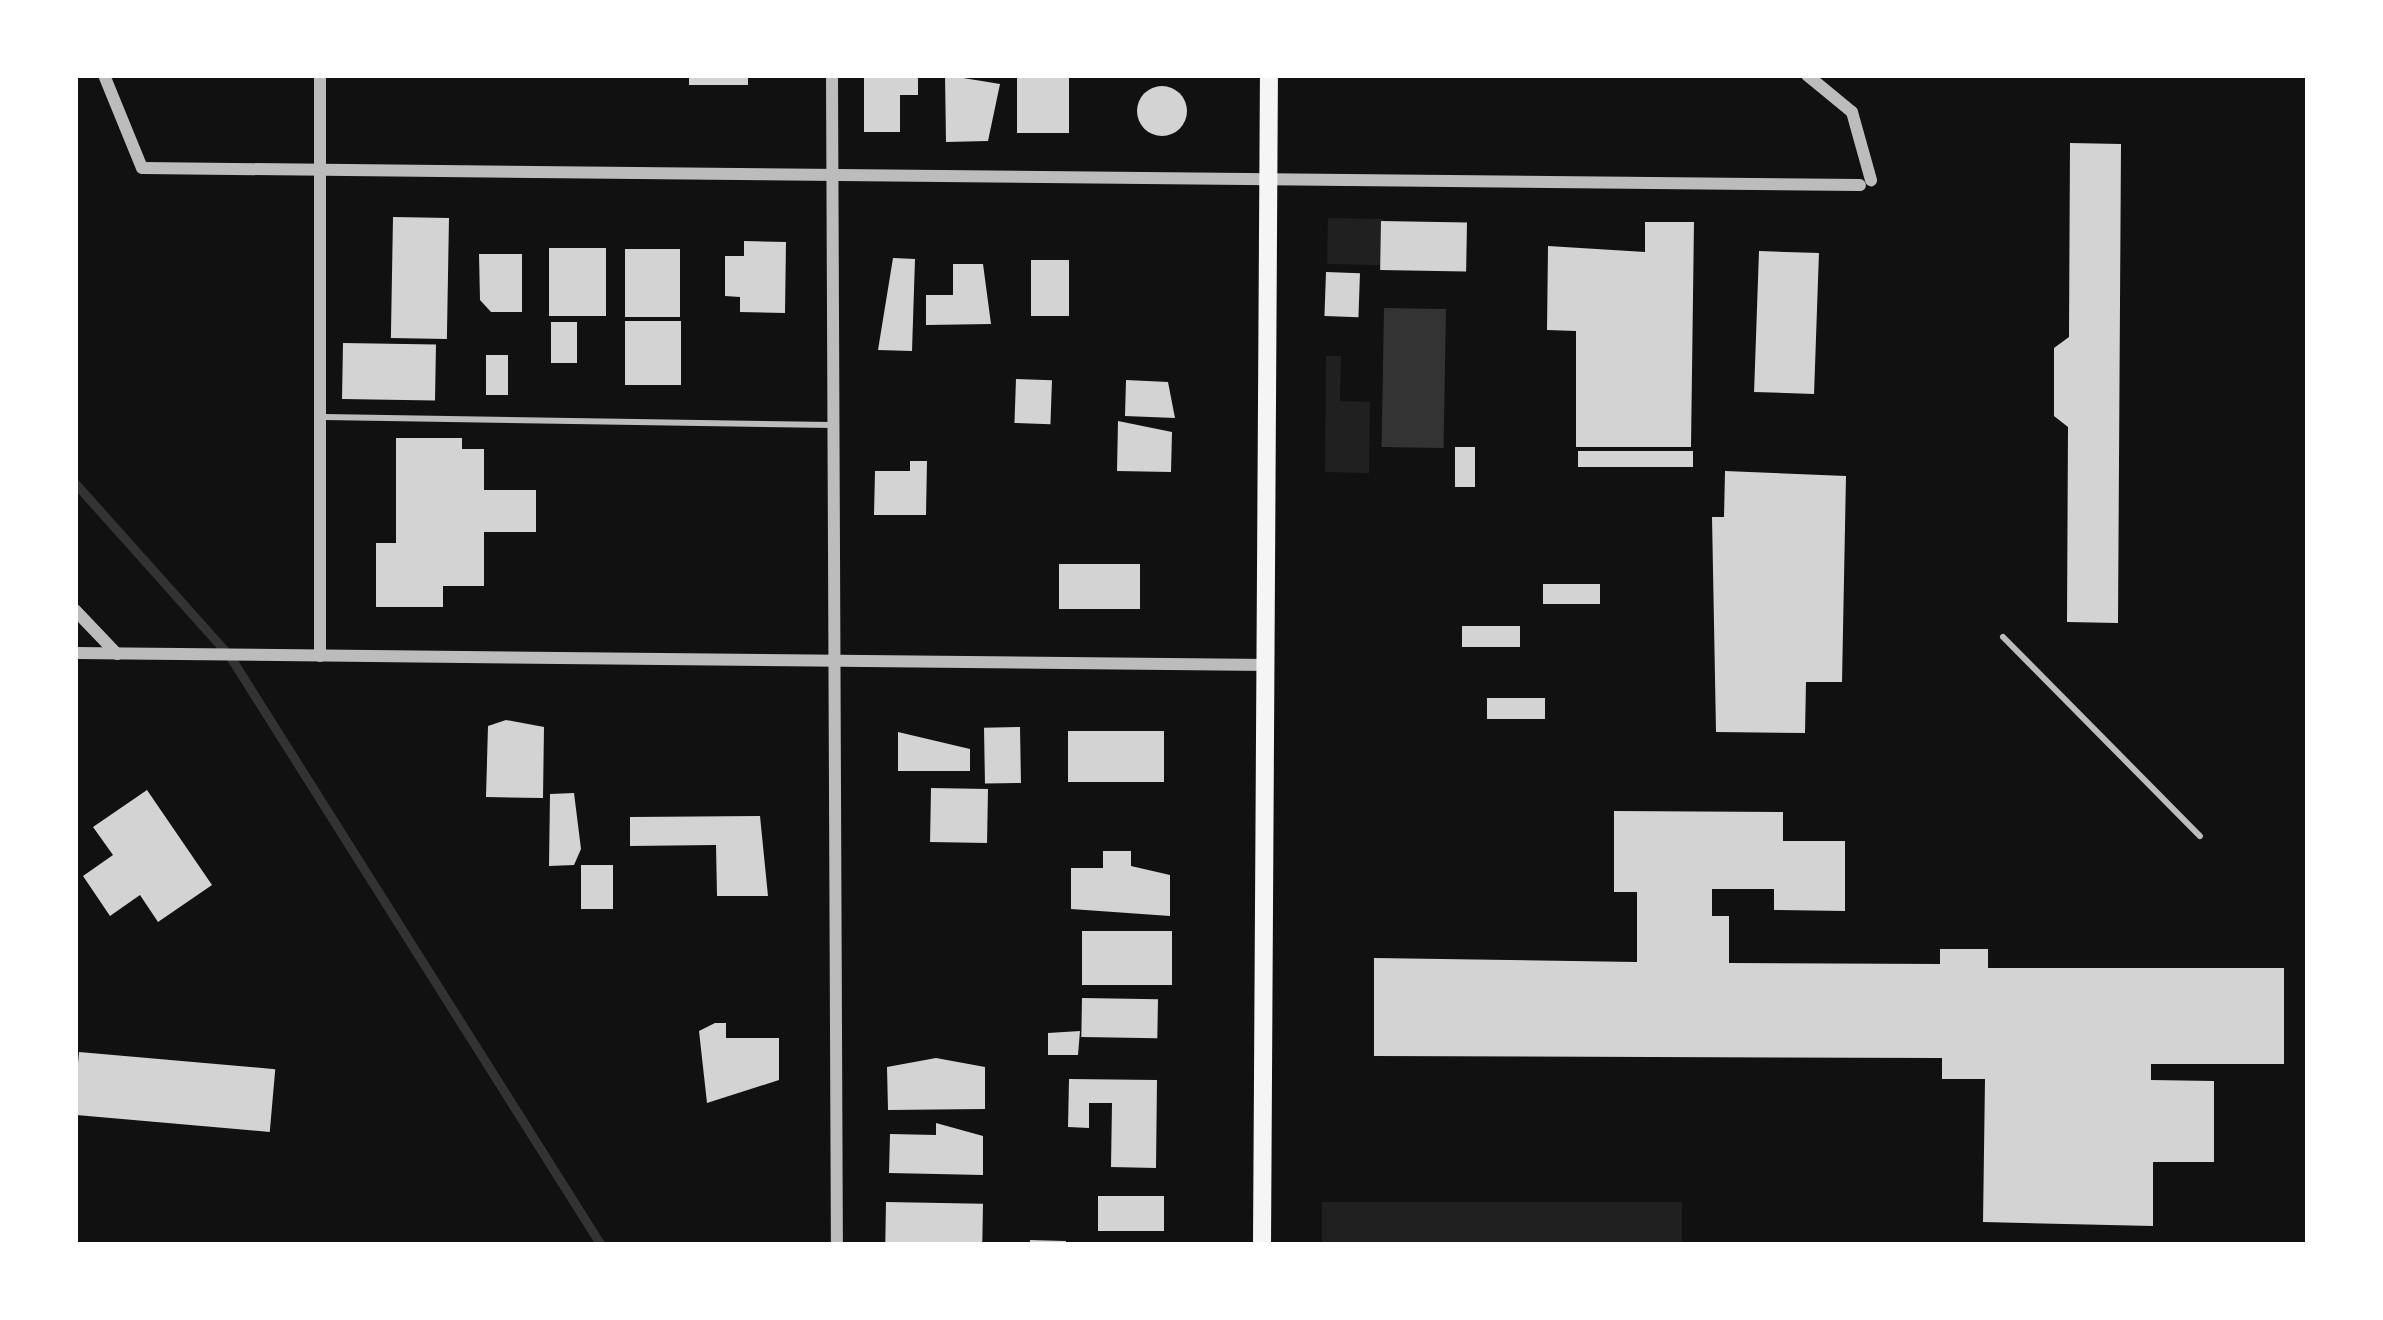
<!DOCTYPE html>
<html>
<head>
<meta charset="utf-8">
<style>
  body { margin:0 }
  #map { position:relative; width:2383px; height:1320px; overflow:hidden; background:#111; font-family:"Space Grotesk",sans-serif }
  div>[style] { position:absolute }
  .green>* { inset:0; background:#202020; transform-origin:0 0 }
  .water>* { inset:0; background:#333; transform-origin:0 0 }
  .stream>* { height:9px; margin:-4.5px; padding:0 4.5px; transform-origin:4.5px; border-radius:4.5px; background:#333 }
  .building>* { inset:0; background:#d3d3d3; transform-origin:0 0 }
  .round { border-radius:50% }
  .service>* { height:6px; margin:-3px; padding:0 3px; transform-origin:3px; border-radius:3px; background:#bcbcbc }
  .minor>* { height:12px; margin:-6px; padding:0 6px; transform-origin:6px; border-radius:6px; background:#bcbcbc }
  .secondary>* { height:18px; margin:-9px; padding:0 9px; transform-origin:9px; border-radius:9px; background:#f5f5f5 }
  span { translate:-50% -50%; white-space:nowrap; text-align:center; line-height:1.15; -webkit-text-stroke:10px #fff; paint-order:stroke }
  .frame { position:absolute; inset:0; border:78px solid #fff; pointer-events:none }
</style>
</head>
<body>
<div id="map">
  <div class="green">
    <div style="left:1328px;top:218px;width:55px;height:46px;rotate:1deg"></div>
    <div style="clip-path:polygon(1326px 356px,1341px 356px,1340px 401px,1370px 402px,1369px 473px,1325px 472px)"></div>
    <div style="left:1322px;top:1202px;width:360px;height:43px"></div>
  </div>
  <div class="water">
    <div style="left:1384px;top:308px;width:62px;height:139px;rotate:1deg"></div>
  </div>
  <div class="stream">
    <div style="left:75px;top:483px;width:231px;rotate:48.2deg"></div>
    <div style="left:229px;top:655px;width:697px;rotate:57.77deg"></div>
  </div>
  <div class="building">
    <div style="left:689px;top:75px;width:59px;height:10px"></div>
    <div style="clip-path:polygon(945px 75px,1000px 84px,988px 141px,946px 142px)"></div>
    <div style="left:1017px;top:75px;width:52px;height:58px"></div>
    <div style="clip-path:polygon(864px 77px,918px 77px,918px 95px,900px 95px,900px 132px,864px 132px)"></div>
    <div class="round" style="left:1137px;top:86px;width:50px;height:50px"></div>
    <div style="clip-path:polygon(2070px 143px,2121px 144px,2118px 623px,2067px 622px,2068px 427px,2054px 416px,2054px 348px,2069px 337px)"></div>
    <div style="left:393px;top:217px;width:56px;height:121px;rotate:1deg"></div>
    <div style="left:1381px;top:221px;width:86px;height:49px;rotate:1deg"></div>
    <div style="clip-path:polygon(1645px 222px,1694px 222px,1691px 447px,1576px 447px,1576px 331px,1547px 330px,1548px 246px,1645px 252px)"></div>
    <div style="clip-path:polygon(744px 241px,786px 242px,785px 313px,740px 312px,740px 297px,725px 296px,725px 256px,744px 256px)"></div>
    <div style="left:549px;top:248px;width:57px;height:68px"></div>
    <div style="left:625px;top:249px;width:55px;height:68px"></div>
    <div style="left:1759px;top:251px;width:60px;height:141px;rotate:2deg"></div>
    <div style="clip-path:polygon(479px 254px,522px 254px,522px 312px,491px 312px,480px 300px)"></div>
    <div style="clip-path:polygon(893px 258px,915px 259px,912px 351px,878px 350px)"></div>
    <div style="left:1031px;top:260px;width:38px;height:56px"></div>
    <div style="clip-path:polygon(953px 264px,983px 264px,991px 324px,926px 325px,926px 295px,953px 295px)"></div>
    <div style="left:1326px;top:272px;width:34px;height:44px;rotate:2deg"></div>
    <div style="left:625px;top:321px;width:56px;height:64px"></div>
    <div style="left:551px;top:322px;width:26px;height:41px"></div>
    <div style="left:343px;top:343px;width:93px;height:56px;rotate:1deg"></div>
    <div style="left:486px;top:355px;width:22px;height:40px"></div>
    <div style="left:1016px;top:379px;width:36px;height:44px;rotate:2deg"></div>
    <div style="clip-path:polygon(1126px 380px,1168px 382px,1175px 418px,1125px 416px)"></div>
    <div style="clip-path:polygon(1118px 421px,1172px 432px,1171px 472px,1117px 471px)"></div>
    <div style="clip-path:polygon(396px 438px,462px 438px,462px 449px,484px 449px,484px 490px,536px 490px,536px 532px,484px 532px,484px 586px,443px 586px,443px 607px,376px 607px,376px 543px,396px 543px)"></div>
    <div style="left:1455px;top:447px;width:20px;height:40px"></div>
    <div style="left:1578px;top:451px;width:115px;height:16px"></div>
    <div style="clip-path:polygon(910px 461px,927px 461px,926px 515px,874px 515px,875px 471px,910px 471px)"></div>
    <div style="clip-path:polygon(1725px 471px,1846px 476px,1842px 682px,1806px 682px,1805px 733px,1716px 732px,1712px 517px,1724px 517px)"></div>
    <div style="left:1140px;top:564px;width:45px;height:81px;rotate:90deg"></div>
    <div style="left:1543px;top:584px;width:57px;height:20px"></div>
    <div style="left:1462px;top:626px;width:58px;height:21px"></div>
    <div style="left:1487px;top:698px;width:58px;height:21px"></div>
    <div style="clip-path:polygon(506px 720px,544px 727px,543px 798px,486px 797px,488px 726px)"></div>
    <div style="left:1020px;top:727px;width:56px;height:36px;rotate:89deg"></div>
    <div style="left:1068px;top:731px;width:96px;height:51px"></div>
    <div style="clip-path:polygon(898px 732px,970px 749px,970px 771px,898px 771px)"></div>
    <div style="left:931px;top:788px;width:57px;height:54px;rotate:1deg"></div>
    <div style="clip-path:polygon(147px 790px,212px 885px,158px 922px,140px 895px,110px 916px,83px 876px,113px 855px,93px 827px)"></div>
    <div style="clip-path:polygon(574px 793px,581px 849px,574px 865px,549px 866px,550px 794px)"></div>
    <div style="clip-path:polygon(1614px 811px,1783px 812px,1783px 841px,1845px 841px,1845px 911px,1774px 910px,1774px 889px,1712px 889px,1712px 916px,1729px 916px,1729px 963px,1940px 964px,1940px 949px,1988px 949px,1988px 968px,2284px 968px,2284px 1064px,2151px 1064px,2151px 1080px,2214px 1081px,2214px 1162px,2153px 1162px,2153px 1226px,1983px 1222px,1985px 1079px,1942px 1079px,1942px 1058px,1374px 1056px,1374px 958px,1637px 962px,1637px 892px,1614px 892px)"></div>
    <div style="clip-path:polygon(760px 816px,768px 896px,717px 896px,716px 845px,630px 846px,630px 817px)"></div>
    <div style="clip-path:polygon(1103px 851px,1131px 851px,1131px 866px,1170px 875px,1170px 916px,1071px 909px,1071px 868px,1103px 868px)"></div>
    <div style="left:581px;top:865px;width:32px;height:44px"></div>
    <div style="left:1082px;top:931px;width:90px;height:54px"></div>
    <div style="left:1082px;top:998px;width:76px;height:39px;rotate:1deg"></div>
    <div style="clip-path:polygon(715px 1023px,726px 1023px,726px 1038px,779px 1038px,779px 1080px,707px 1103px,699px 1031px)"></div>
    <div style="clip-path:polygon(1080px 1031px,1078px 1055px,1048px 1055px,1048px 1033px)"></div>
    <div style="left:79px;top:1052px;width:197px;height:63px;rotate:5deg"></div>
    <div style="clip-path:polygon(936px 1058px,985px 1067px,985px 1109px,888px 1110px,887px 1067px)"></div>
    <div style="clip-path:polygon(1069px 1079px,1157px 1080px,1156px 1168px,1111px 1167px,1112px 1103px,1089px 1103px,1089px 1128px,1068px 1127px)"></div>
    <div style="clip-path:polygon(936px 1123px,983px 1136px,983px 1175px,889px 1173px,890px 1134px,936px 1135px)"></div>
    <div style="left:1098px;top:1196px;width:66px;height:35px"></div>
    <div style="left:886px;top:1202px;width:97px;height:40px;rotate:1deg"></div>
    <div style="clip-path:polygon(1030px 1240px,1066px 1241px,1066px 1245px,1030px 1245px)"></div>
  </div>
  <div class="service">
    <div style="left:324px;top:417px;width:508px;rotate:0.9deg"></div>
    <div style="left:2003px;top:637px;width:280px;rotate:45.3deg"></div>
  </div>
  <div class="minor">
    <div style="left:104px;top:75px;width:100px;rotate:67.8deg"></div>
    <div style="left:142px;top:168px;width:1718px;rotate:0.57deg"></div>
    <div style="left:832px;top:75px;width:1170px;rotate:89.76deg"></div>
    <div style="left:1807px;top:75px;width:58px;rotate:39.4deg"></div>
    <div style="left:1852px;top:112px;width:71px;rotate:74.4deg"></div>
    <div style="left:75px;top:610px;width:61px;rotate:46.3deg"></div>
    <div style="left:75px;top:653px;width:1193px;rotate:0.58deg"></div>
    <div style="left:320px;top:656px;width:581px;rotate:-90deg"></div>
  </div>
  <div class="secondary">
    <div style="left:1262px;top:1245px;width:1170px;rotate:-89.66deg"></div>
  </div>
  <div class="frame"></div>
</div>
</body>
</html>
